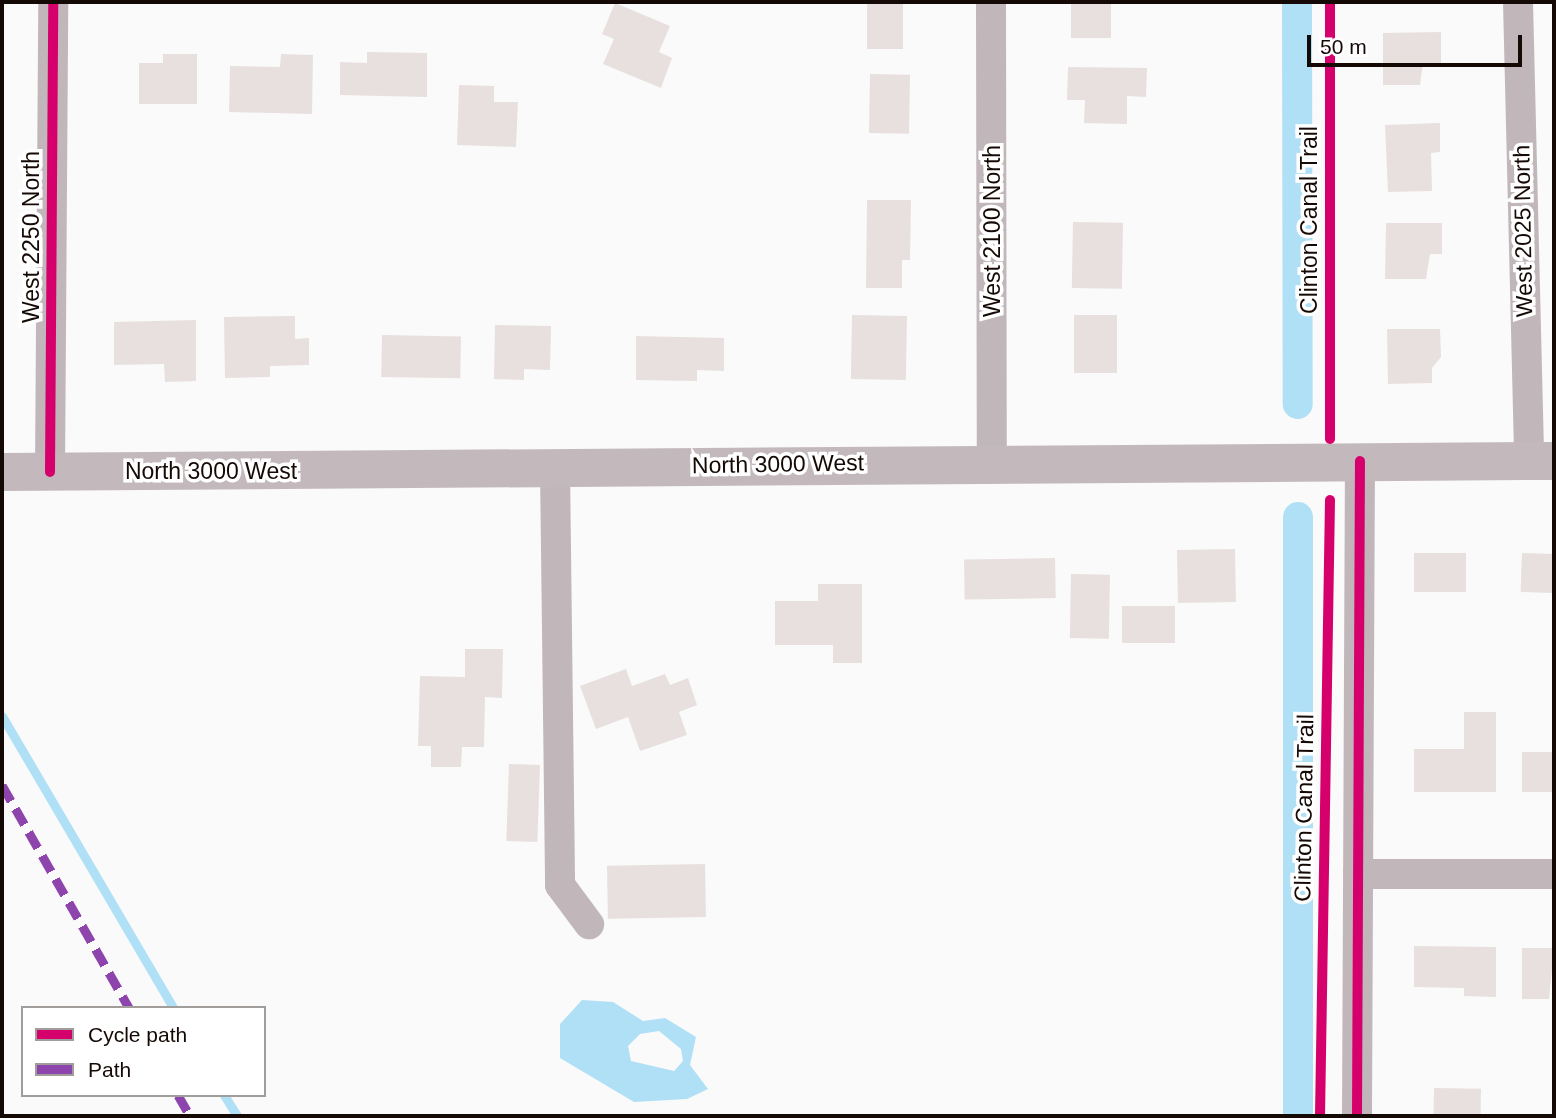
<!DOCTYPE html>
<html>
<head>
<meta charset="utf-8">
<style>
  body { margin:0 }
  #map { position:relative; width:1556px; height:1118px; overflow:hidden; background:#fafafa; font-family:Helvetica,sans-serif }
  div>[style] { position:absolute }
  .water>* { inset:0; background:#b0e0f6 }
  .stream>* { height:9px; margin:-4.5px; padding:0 4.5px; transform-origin:4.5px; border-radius:4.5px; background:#b0e0f6 }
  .canal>* { height:30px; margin:-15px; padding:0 15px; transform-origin:15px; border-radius:15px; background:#b0e0f6 }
  .building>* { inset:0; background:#e7e0de; transform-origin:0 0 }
  .minor>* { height:30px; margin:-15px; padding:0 15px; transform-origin:15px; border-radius:15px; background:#c1b7ba }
  .major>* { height:38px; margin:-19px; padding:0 19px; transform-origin:19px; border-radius:19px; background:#c3b9bc }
  .quiet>* { height:9px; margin-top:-4.5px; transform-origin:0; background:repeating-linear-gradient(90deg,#8e44ad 0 18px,transparent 0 27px) }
  .cycleway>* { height:10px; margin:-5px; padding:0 5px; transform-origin:5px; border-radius:5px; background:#d6006c }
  span { translate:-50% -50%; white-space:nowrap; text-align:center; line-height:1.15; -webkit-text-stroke:7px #fff; paint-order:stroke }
  .street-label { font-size:23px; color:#140905 }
  .frame { position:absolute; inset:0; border:4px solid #140905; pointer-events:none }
  .legend { position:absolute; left:21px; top:1006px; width:245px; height:91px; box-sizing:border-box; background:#fff; border:2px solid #a19d9b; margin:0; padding:9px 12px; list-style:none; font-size:21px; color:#140905 }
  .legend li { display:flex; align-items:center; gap:14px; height:35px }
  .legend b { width:35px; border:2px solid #a19d9b }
  .scale { position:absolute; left:1307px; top:35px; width:215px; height:32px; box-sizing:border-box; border:4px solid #140905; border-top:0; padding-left:9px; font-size:21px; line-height:24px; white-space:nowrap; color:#140905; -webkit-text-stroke:5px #fff; paint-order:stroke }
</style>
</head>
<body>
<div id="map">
  <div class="water">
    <div style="clip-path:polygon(evenodd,582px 1000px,613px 1002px,643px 1021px,665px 1018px,696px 1037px,690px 1065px,708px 1089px,687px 1099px,634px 1102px,560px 1058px,560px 1024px,582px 1000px,659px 1031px,681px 1049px,683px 1061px,674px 1071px,631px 1061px,628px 1046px,640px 1034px,659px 1031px)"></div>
  </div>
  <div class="stream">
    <div style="left:2px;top:716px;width:338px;rotate:59.6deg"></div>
    <div style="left:224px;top:1095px;width:25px;rotate:58deg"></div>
  </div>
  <div class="canal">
    <div style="left:1297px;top:2px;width:402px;rotate:89.9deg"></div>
    <div style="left:1298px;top:517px;width:599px;rotate:90deg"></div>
  </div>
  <div class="building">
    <div style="left:867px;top:2px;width:36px;height:47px"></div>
    <div style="left:1071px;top:2px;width:40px;height:36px"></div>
    <div style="clip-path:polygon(615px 3px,670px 26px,659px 52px,672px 58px,661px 88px,603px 64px,614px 39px,602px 34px)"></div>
    <div style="clip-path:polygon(1441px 32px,1441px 63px,1423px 63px,1420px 85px,1383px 85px,1383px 33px)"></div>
    <div style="clip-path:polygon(367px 52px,427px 53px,427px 97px,340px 95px,340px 62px,367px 63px)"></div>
    <div style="clip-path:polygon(163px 54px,197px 54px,197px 104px,139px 104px,139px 63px,163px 63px)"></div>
    <div style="clip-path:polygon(281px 54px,313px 55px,312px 114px,229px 112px,230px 66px,280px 67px)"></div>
    <div style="clip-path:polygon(1068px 67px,1147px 68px,1146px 97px,1127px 96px,1127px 124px,1084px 123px,1085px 100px,1067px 100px)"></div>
    <div style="left:870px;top:74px;width:40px;height:59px;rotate:1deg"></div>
    <div style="clip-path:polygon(459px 85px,494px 86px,494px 102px,518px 102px,516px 147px,457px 145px)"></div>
    <div style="clip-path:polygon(1440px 123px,1440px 152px,1431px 153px,1432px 191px,1388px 192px,1385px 125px)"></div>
    <div style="clip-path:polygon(867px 200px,911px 200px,910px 260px,902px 260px,902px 288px,866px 288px)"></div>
    <div style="left:1073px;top:222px;width:50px;height:66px;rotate:1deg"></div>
    <div style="clip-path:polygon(1386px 223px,1442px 223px,1442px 254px,1430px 254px,1426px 279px,1385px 279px)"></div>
    <div style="left:852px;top:315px;width:55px;height:64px;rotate:1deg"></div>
    <div style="left:1074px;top:315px;width:43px;height:58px"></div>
    <div style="clip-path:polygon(295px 316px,295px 339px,309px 338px,309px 365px,270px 366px,270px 377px,225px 378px,224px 317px)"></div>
    <div style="clip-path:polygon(196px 320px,196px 381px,165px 382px,164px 364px,114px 365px,114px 322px)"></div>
    <div style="clip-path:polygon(495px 325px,551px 326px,550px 370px,524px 369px,524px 380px,494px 379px)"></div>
    <div style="clip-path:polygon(1387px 329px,1440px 329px,1441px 357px,1432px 368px,1432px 383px,1388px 384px)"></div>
    <div style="left:382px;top:335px;width:79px;height:42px;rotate:1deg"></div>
    <div style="clip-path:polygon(636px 336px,724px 338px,724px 371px,697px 370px,697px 381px,636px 380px)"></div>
    <div style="left:1235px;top:549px;width:53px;height:58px;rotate:89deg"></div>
    <div style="left:1414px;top:553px;width:52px;height:39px"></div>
    <div style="left:1522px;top:553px;width:32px;height:39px;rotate:2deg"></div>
    <div style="left:1055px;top:558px;width:40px;height:91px;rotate:89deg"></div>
    <div style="left:1071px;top:574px;width:39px;height:64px;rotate:1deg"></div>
    <div style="clip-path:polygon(818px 584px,862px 584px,862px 663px,833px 663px,833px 645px,775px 645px,775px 601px,818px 601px)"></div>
    <div style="left:1122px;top:606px;width:53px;height:37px"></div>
    <div style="clip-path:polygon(465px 649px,503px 649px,502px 698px,485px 697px,484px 747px,462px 747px,461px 767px,431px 767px,431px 746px,418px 746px,420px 676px,465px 677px)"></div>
    <div style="clip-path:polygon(626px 669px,632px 686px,665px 674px,670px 685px,688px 678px,697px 705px,679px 712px,687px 735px,640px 751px,628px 717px,596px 729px,580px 686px)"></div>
    <div style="clip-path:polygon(1464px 712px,1496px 712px,1496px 792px,1414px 792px,1414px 749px,1464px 749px)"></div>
    <div style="left:1522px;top:752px;width:32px;height:40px"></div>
    <div style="left:509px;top:764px;width:31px;height:77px;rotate:2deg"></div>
    <div style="left:705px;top:864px;width:53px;height:98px;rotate:89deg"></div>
    <div style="clip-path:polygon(1414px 946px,1496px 947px,1496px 997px,1464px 996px,1464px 988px,1414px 987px)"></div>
    <div style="clip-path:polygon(1522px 948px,1554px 948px,1549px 999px,1522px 999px)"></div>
    <div style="left:1434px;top:1088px;width:47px;height:28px;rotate:1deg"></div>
  </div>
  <div class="minor">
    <div style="left:991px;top:2px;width:458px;rotate:89.9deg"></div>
    <div style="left:1518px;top:2px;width:459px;rotate:88.6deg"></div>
    <div style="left:555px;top:468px;width:417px;rotate:89.3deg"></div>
    <div style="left:560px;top:885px;width:49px;rotate:53.4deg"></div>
    <div style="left:50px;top:472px;width:470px;rotate:-89.6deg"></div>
    <div style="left:1358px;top:874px;width:196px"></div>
    <div style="left:1357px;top:1116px;width:655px;rotate:-89.74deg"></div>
  </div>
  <div class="major">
    <div style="left:2px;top:472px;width:1552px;rotate:-0.41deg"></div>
  </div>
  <div class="quiet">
    <div style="left:2px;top:785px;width:257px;rotate:60.3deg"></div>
    <div style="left:178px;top:1095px;width:24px;rotate:60deg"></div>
  </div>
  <div class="cycleway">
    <div style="left:1330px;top:439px;width:437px;rotate:-90deg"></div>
    <div style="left:50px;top:472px;width:470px;rotate:-89.6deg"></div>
    <div style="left:1320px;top:1116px;width:616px;rotate:-89.07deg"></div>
    <div style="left:1357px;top:1116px;width:655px;rotate:-89.74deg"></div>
  </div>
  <div class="street-label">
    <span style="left:1309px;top:220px;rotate:-90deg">Clinton Canal Trail</span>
    <span style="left:992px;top:231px;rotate:-90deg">West 2100 North</span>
    <span style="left:1523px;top:231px;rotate:-91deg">West 2025 North</span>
    <span style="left:31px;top:237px;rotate:-90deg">West 2250 North</span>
    <span style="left:778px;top:464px;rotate:-1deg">North 3000 West</span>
    <span style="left:211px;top:471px">North 3000 West</span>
    <span style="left:1304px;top:808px;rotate:-89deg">Clinton Canal Trail</span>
  </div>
  <div class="frame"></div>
  <ul class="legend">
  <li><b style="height:9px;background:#d6006c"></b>Cycle path</li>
  <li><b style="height:9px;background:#8e44ad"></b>Path</li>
  </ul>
  <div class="scale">50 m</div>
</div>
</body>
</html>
